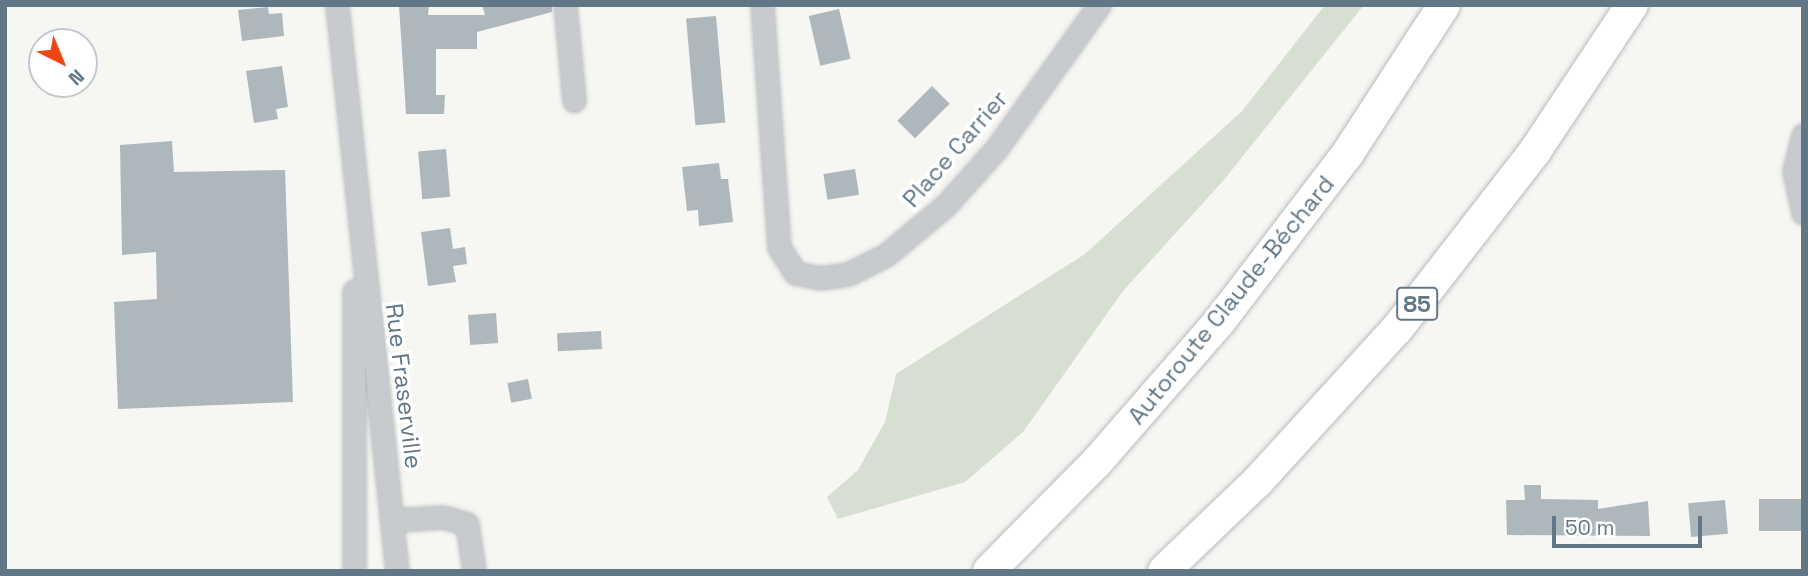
<!DOCTYPE html>
<html>
<head>
<meta charset="utf-8">
<style>
  body { margin:0 }
  #map { position:relative; width:1808px; height:576px; overflow:hidden; background:#f6f6f2; font-family:"Space Grotesk",sans-serif }
  div>[style] { position:absolute }
  .green>* { inset:0; background:#d7dfd3 }
  .building>* { inset:0; background:#aeb7bc; transform-origin:0 0 }
  .roads { filter:drop-shadow(0 0 2px #b7bbbe) drop-shadow(0 0 2px #b7bbbe) }
  .minor>* { height:21px; margin:-10.5px; padding:0 10.5px; transform-origin:10.5px; border-radius:10.5px; background:#c8cbce }
  .highway>* { height:32px; margin:-16px; padding:0 16px; transform-origin:16px; border-radius:16px; background:#fff }
  span { translate:-50% -50%; white-space:nowrap; text-align:center; line-height:1.15; -webkit-text-stroke:7px #fff; paint-order:stroke }
  .shield-label span { padding:2px 5px; background:#fff; border:2px solid; border-radius:5px; -webkit-text-stroke-width:0 }
  .shield-label { font-size:23px; color:#627786; font-weight:700 }
  .street-label { font-size:24px; color:#627786 }
  .frame { position:absolute; inset:0; border:7px solid #627786; pointer-events:none }
  .north { position:absolute; left:28px; top:28px; width:70px; height:70px; box-sizing:border-box; background:#fff; border:2px solid #c0c9cf; border-radius:50%; rotate:137deg; font-size:19px; font-weight:700; line-height:28px; text-align:center; color:#627786 }
  .north::after { content:''; display:block; margin:auto; width:24px; height:32px; background:#f34416; clip-path:polygon(50% 0,100% 100%,50% 72%,0 100%) }
  .scale { position:absolute; left:1552px; top:516px; width:150px; height:32px; box-sizing:border-box; border:4px solid #627786; border-top:0; padding-left:9px; font-size:21px; line-height:24px; white-space:nowrap; color:#627786; -webkit-text-stroke:5px #fff; paint-order:stroke }
</style>
</head>
<body>
<div id="map">
  <div class="green">
    <div style="clip-path:polygon(1325px 5px,1364px 5px,1223px 181px,1123px 291px,1023px 432px,965px 482px,838px 519px,827px 497px,858px 470px,885px 422px,896px 374px,1085px 254px,1242px 111px)"></div>
  </div>
  <div class="building">
    <div style="clip-path:polygon(399px 5px,429px 5px,428px 15px,485px 15px,482px 5px,552px 5px,552px 12px,477px 32px,477px 49px,436px 49px,436px 95px,445px 95px,444px 114px,406px 114px)"></div>
    <div style="clip-path:polygon(268px 7px,269px 14px,282px 13px,284px 36px,242px 41px,238px 10px)"></div>
    <div style="left:839px;top:9px;width:51px;height:31px;rotate:77deg"></div>
    <div style="left:716px;top:16px;width:107px;height:30px;rotate:85deg"></div>
    <div style="clip-path:polygon(282px 66px,288px 107px,276px 109px,278px 119px,254px 123px,246px 71px)"></div>
    <div style="left:932px;top:86px;width:25px;height:49px;rotate:45deg"></div>
    <div style="clip-path:polygon(172px 141px,174px 172px,285px 170px,293px 402px,118px 409px,114px 302px,157px 299px,156px 252px,122px 255px,120px 145px)"></div>
    <div style="left:446px;top:149px;width:48px;height:28px;rotate:85deg"></div>
    <div style="clip-path:polygon(719px 163px,721px 179px,728px 179px,733px 222px,699px 226px,698px 210px,687px 211px,682px 167px)"></div>
    <div style="left:855px;top:169px;width:26px;height:32px;rotate:81deg"></div>
    <div style="clip-path:polygon(450px 228px,453px 249px,465px 247px,467px 264px,453px 266px,456px 282px,428px 286px,421px 232px)"></div>
    <div style="left:496px;top:313px;width:30px;height:28px;rotate:86deg"></div>
    <div style="left:601px;top:331px;width:18px;height:44px;rotate:87deg"></div>
    <div style="left:528px;top:379px;width:20px;height:21px;rotate:79deg"></div>
    <div style="clip-path:polygon(1524px 485px,1541px 485px,1541px 499px,1598px 500px,1598px 509px,1648px 501px,1650px 536px,1507px 535px,1506px 500px,1525px 500px)"></div>
    <div style="left:1803px;top:499px;width:32px;height:44px;rotate:90deg"></div>
    <div style="left:1725px;top:500px;width:34px;height:37px;rotate:85deg"></div>
  </div>
  <div class="roads">
    <div class="minor">
      <div style="left:337px;top:5px;width:569px;rotate:83.95deg"></div>
      <div style="left:565px;top:5px;width:96px;rotate:84.6deg"></div>
      <div style="left:762px;top:5px;width:243px;rotate:86deg"></div>
      <div style="left:779px;top:247px;width:31px;rotate:58deg"></div>
      <div style="left:795px;top:273px;width:25px;rotate:11deg"></div>
      <div style="left:820px;top:278px;width:28px;rotate:-8deg"></div>
      <div style="left:848px;top:274px;width:42px;rotate:-26.6deg"></div>
      <div style="left:886px;top:255px;width:78px;rotate:-39.8deg"></div>
      <div style="left:946px;top:205px;width:75px;rotate:-48.2deg"></div>
      <div style="left:996px;top:149px;width:177px;rotate:-54.4deg"></div>
      <div style="left:1803px;top:135px;width:37px;rotate:104deg"></div>
      <div style="left:1794px;top:171px;width:43px;rotate:77.9deg"></div>
      <div style="left:394px;top:520px;width:49px;rotate:-3.5deg"></div>
      <div style="left:443px;top:517px;width:25px;rotate:16deg"></div>
      <div style="left:467px;top:524px;width:48px;rotate:81.5deg"></div>
      <div style="left:354px;top:571px;width:280px;rotate:-90deg"></div>
    </div>
    <div class="highway">
      <div style="left:989px;top:571px;width:152px;rotate:-45.3deg"></div>
      <div style="left:1096px;top:463px;width:187px;rotate:-48.9deg"></div>
      <div style="left:1219px;top:322px;width:213px;rotate:-52.6deg"></div>
      <div style="left:1348px;top:153px;width:176px;rotate:-57deg"></div>
      <div style="left:1164px;top:571px;width:130px;rotate:-43.8deg"></div>
      <div style="left:1258px;top:481px;width:206px;rotate:-47.6deg"></div>
      <div style="left:1397px;top:329px;width:225px;rotate:-52.2deg"></div>
      <div style="left:1535px;top:151px;width:175px;rotate:-56.4deg"></div>
    </div>
  </div>
  <div class="shield-label">
    <span style="left:1417px;top:304px">85</span>
  </div>
  <div class="street-label">
    <span style="left:955px;top:149px;rotate:-49deg">Place Carrier</span>
    <span style="left:1231px;top:300px;rotate:-51deg">Autoroute Claude-Béchard</span>
    <span style="left:404px;top:386px;rotate:83deg">Rue Fraserville</span>
  </div>
  <div class="frame"></div>
  <div class="north">N</div>
  <div class="scale">50 m</div>
</div>
</body>
</html>
